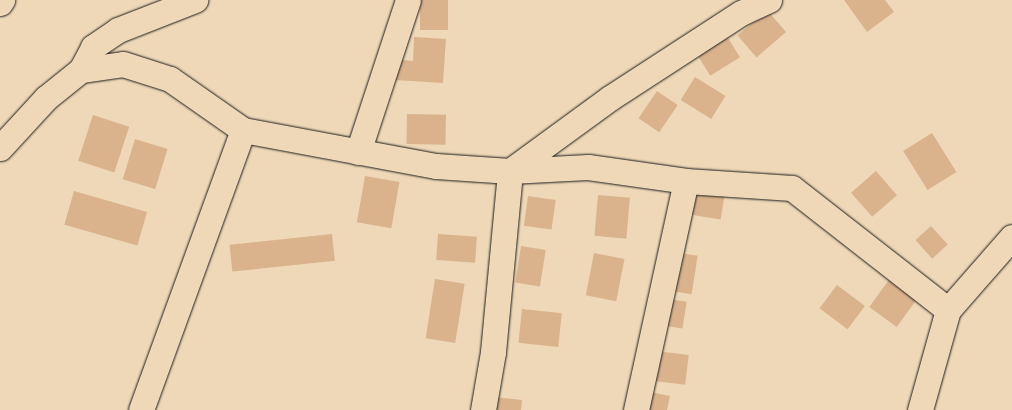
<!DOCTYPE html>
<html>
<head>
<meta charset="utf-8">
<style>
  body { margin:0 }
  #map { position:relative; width:1012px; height:410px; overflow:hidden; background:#eed8b7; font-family:Pangolin,sans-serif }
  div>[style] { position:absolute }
  .building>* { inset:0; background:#dab38d; transform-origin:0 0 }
  .roads { filter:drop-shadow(0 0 1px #1c1c1c) drop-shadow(0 0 1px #1c1c1c) }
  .minor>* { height:25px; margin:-12.5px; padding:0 12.5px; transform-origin:12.5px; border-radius:12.5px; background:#eed8b7 }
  span { translate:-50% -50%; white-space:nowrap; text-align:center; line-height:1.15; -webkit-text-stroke:4px #eed8b7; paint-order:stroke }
</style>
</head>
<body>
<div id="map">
  <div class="building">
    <div style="left:420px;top:0;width:28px;height:30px"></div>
    <div style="clip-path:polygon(844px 0,885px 0,894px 12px,867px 32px)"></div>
    <div style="left:767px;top:10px;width:29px;height:39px;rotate:49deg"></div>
    <div style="left:723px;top:30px;width:32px;height:35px;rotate:58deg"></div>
    <div style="clip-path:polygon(414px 37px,446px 39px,443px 83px,394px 80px,395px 59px,413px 61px)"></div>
    <div style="left:695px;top:77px;width:36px;height:27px;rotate:32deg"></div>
    <div style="left:657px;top:91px;width:25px;height:33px;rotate:34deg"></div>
    <div style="left:407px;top:114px;width:39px;height:30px;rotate:1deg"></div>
    <div style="left:93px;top:115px;width:38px;height:48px;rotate:18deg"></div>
    <div style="left:932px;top:133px;width:46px;height:34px;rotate:58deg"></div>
    <div style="left:135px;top:139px;width:34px;height:42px;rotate:17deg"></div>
    <div style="left:876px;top:171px;width:32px;height:33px;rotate:49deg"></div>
    <div style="left:365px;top:176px;width:35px;height:47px;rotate:10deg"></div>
    <div style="left:695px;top:183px;width:31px;height:32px;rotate:9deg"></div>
    <div style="left:74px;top:191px;width:76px;height:35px;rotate:16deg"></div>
    <div style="left:598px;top:195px;width:32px;height:41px;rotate:5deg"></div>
    <div style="left:528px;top:196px;width:28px;height:30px;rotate:8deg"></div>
    <div style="left:931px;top:226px;width:25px;height:21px;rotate:48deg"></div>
    <div style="left:332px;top:234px;width:27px;height:103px;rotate:84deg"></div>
    <div style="left:438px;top:234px;width:39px;height:26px;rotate:4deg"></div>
    <div style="left:521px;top:246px;width:25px;height:37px;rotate:9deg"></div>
    <div style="left:674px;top:252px;width:24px;height:39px;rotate:9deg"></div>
    <div style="left:594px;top:253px;width:31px;height:43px;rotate:11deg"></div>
    <div style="left:891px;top:277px;width:34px;height:37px;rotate:36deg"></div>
    <div style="left:435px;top:279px;width:30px;height:60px;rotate:9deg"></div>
    <div style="left:837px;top:285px;width:35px;height:29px;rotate:37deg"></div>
    <div style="left:663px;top:298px;width:24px;height:27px;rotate:9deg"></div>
    <div style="left:522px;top:309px;width:40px;height:34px;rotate:6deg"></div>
    <div style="left:656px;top:351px;width:33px;height:30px;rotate:7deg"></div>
    <div style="clip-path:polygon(646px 391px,670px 396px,667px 410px,642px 410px)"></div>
    <div style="clip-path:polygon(493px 397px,522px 400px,521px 410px,491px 410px)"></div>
  </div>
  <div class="roads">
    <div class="minor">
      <div style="left:0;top:3px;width:4px;rotate:-56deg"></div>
      <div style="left:81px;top:70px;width:26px;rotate:-62deg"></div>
      <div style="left:93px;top:47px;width:30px;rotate:-34deg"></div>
      <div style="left:118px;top:30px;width:83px;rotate:-21.3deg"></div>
      <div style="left:0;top:148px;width:68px;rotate:-47.4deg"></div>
      <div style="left:46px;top:98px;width:45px;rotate:-38.7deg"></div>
      <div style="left:81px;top:70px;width:42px;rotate:-8.1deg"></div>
      <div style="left:123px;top:64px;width:49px;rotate:17.7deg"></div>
      <div style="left:170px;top:79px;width:89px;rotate:34.9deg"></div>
      <div style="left:243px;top:130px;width:196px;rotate:10.6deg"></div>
      <div style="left:436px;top:166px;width:74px;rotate:3.9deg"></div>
      <div style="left:510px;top:171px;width:124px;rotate:-36.1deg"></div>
      <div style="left:610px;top:98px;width:156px;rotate:-33deg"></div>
      <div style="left:741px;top:13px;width:31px;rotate:-25deg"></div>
      <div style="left:358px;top:152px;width:160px;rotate:-71.8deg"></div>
      <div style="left:141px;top:410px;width:298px;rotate:-70deg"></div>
      <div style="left:483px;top:410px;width:59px;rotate:-80.2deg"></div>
      <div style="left:493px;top:352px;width:182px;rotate:-84.6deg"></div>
      <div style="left:510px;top:171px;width:78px;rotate:-2.9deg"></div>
      <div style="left:588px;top:167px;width:99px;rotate:8.1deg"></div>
      <div style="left:686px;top:181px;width:106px;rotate:3.8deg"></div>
      <div style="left:792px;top:188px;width:198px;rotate:38deg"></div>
      <div style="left:636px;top:410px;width:234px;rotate:-77.7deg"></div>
      <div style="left:920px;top:410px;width:104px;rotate:-74.4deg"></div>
      <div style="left:948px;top:310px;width:97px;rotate:-48.8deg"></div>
    </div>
  </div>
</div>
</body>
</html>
